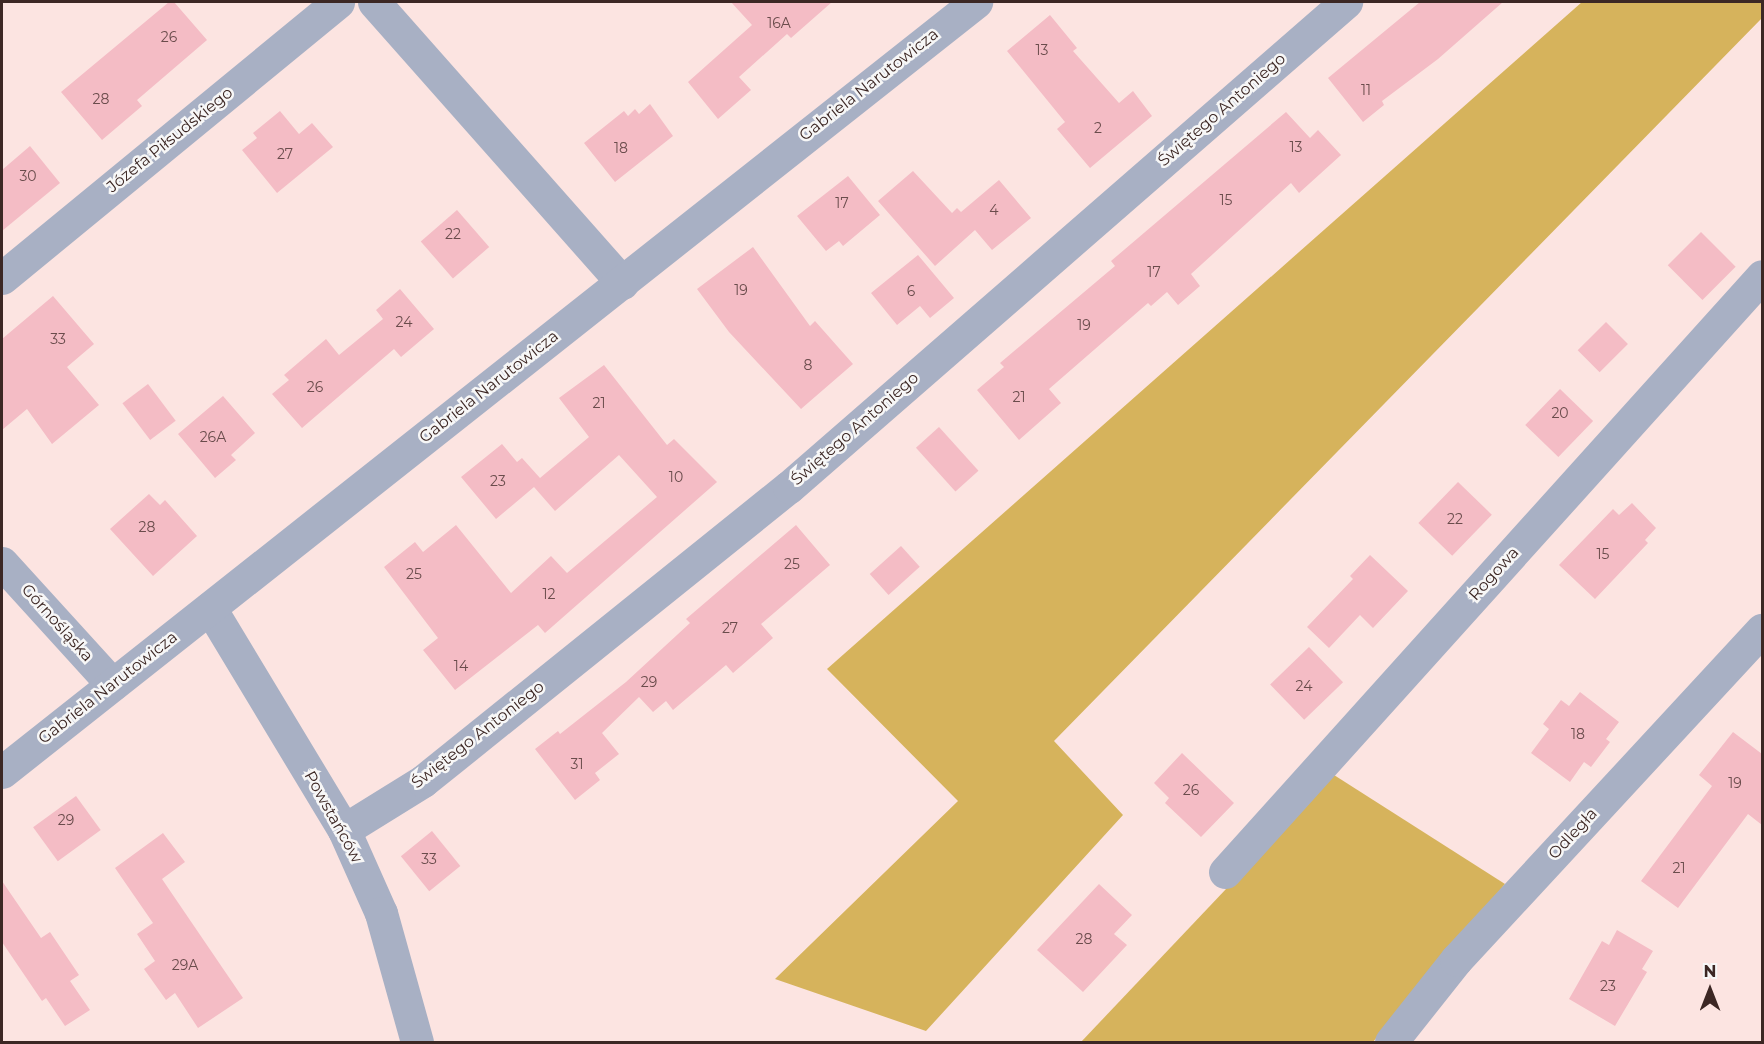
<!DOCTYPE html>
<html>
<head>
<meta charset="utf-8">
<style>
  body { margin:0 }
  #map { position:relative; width:1764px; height:1044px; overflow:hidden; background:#fce4e1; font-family:Montserrat,sans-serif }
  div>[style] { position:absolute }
  .green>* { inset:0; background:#d6b35c }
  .building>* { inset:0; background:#f4bcc5; transform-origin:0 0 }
  .minor>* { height:33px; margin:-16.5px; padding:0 16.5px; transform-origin:16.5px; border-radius:16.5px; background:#a8b0c4 }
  span { translate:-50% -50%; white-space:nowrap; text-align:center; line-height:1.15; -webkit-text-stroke:5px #f7f7f7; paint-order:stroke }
  .number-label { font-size:14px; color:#6a4c4c }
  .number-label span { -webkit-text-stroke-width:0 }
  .street-label { font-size:16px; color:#3c2724 }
  .frame { position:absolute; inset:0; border:3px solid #3c2724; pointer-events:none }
  .north { position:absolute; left:1680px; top:960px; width:60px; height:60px; -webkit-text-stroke:4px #f7f7f7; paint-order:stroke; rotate:0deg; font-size:16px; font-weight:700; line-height:24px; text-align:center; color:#3c2724 }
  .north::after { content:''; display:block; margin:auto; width:21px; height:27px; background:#3c2724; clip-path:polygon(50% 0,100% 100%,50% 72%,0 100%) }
</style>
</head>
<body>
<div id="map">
  <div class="green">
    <div style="clip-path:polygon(1582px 2px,1762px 2px,1762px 18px,1054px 741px,1123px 815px,926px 1031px,775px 979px,958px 801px,827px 669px)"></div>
    <div style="clip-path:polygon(1334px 775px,1505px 884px,1373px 1042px,1081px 1042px)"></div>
  </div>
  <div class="building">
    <div style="clip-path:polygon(169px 2px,174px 2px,207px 40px,137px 100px,142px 106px,102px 140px,61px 92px)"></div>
    <div style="clip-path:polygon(731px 2px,832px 2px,791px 38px,787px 34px,739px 77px,751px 90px,718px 119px,688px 82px,752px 25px)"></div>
    <div style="clip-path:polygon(1420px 2px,1503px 2px,1438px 59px,1382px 101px,1384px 105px,1363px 122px,1328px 78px)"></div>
    <div style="clip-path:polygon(1050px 15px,1077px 48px,1073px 51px,1119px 103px,1133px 91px,1152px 116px,1090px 168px,1057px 129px,1065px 122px,1007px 51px)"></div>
    <div style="clip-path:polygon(650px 104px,673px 136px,615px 182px,584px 143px,624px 111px,628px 116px,635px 109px,639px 114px)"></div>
    <div style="clip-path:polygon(280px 111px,299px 134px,312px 123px,333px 147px,277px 193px,242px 150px,257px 138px,253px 133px)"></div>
    <div style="clip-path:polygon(1286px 112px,1310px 138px,1318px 130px,1341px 155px,1299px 193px,1291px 183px,1191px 274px,1200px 286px,1178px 305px,1167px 292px,1151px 306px,1148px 303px,1049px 389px,1061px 403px,1019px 440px,977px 390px,1004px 367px,1000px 363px,1115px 266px,1111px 261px)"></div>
    <div style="clip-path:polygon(30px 146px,60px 183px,2px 231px,2px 170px)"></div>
    <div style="clip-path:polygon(913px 171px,952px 213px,957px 208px,961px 212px,999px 180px,1031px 218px,992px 250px,975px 230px,935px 266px,878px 201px)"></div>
    <div style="clip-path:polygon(848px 176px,880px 215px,843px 246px,839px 241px,826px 251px,797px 216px)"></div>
    <div style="left:457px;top:210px;width:49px;height:48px;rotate:49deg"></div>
    <div style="left:1701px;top:232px;width:49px;height:47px;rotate:45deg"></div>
    <div style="clip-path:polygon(753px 247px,810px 326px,815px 321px,853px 364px,801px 409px,729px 332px,697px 289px)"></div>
    <div style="clip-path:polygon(918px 255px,954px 298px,930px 318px,920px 306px,897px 325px,871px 293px)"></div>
    <div style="clip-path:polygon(400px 289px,434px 329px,401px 357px,394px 349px,302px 428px,272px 394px,289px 380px,284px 375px,326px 339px,339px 355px,383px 319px,376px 310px)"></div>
    <div style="clip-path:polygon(53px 296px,94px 344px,67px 367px,99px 405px,52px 444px,27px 409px,2px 430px,2px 339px)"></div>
    <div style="left:1606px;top:322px;width:31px;height:40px;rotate:45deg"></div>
    <div style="clip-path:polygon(604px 365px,667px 445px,674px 439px,717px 482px,545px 633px,538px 625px,455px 690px,423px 650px,438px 638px,384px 567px,415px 542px,423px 552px,456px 525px,511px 593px,551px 556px,567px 573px,657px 497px,619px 455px,555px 511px,534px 487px,496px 519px,461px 477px,502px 444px,517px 462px,522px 458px,540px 478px,589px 437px,559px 398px)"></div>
    <div style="left:148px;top:384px;width:46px;height:32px;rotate:53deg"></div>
    <div style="left:1560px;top:389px;width:46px;height:50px;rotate:44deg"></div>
    <div style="clip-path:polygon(223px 396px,255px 433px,231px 455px,236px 460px,215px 478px,178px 434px)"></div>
    <div style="left:939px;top:427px;width:59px;height:31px;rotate:48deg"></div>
    <div style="left:1458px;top:482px;width:47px;height:57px;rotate:44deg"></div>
    <div style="clip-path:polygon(149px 494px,160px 505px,165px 500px,197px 536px,153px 576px,110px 529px)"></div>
    <div style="clip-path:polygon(1632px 503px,1656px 528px,1645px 540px,1648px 543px,1595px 599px,1559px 565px,1613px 509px,1619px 515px)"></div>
    <div style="clip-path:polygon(796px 525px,830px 565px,761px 624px,773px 638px,733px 673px,726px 665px,673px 710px,666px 701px,653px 712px,639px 697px,602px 733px,619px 754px,595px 773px,600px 780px,575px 800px,535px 749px,558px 731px,560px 734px,626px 682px,690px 623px,686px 619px)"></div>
    <div style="left:901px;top:546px;width:28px;height:42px;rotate:48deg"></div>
    <div style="clip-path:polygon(1370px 555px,1408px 591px,1373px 628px,1360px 615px,1329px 648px,1307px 627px,1353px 579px,1350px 576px)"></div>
    <div style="left:1309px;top:647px;width:49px;height:54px;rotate:46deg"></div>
    <div style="clip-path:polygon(1580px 692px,1619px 722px,1606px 739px,1610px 742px,1591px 767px,1584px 762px,1570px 782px,1531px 753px,1549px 729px,1543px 724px,1561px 700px,1569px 706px)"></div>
    <div style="clip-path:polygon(1733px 732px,1762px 754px,1762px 825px,1748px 814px,1678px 908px,1641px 881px,1712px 786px,1699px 775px)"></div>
    <div style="clip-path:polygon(1182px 753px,1234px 803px,1201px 837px,1165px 803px,1169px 798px,1154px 783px)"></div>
    <div style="left:76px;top:796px;width:42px;height:53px;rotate:54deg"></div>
    <div style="left:432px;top:831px;width:45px;height:40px;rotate:51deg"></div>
    <div style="clip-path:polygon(163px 833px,185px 862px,162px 879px,243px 998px,198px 1028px,175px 993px,166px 1000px,144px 969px,155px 961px,137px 934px,153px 923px,115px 868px)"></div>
    <div style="clip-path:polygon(2px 881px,41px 938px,50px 932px,79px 975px,70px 981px,90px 1010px,65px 1026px,46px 998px,42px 1001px,2px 942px)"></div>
    <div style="clip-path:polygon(1099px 884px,1132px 915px,1114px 934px,1127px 945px,1083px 992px,1037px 950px)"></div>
    <div style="clip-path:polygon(1617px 930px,1653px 951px,1642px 969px,1647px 972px,1615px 1026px,1569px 999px,1602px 941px,1609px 945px)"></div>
  </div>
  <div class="minor">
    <div style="left:374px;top:2px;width:375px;rotate:48.5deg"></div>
    <div style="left:2px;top:278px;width:435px;rotate:-39.4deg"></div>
    <div style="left:2px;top:563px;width:164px;rotate:47.7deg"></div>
    <div style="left:210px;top:608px;width:259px;rotate:58.9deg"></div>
    <div style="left:344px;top:830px;width:91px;rotate:66deg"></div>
    <div style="left:381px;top:913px;width:134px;rotate:74.4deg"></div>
    <div style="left:2px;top:772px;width:1242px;rotate:-38.33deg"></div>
    <div style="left:344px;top:830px;width:93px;rotate:-31.8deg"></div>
    <div style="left:423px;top:781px;width:469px;rotate:-38.8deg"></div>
    <div style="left:789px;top:487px;width:739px;rotate:-41.05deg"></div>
    <div style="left:1225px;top:872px;width:802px;rotate:-47.98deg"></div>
    <div style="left:1391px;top:1042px;width:105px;rotate:-51.6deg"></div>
    <div style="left:1456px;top:960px;width:450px;rotate:-47.2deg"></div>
  </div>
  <div class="number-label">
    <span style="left:779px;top:23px">16A</span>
    <span style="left:169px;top:37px">26</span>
    <span style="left:1042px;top:50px">13</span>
    <span style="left:1366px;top:90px">11</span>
    <span style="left:101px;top:99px">28</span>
    <span style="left:1098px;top:128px">2</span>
    <span style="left:1296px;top:147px">13</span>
    <span style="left:621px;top:148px">18</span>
    <span style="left:285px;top:154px">27</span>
    <span style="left:28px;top:176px">30</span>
    <span style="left:1226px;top:200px">15</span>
    <span style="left:842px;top:203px">17</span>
    <span style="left:994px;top:210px">4</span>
    <span style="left:453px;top:234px">22</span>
    <span style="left:1154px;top:272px">17</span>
    <span style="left:741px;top:290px">19</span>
    <span style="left:911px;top:291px">6</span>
    <span style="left:404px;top:322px">24</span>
    <span style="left:1084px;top:325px">19</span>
    <span style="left:58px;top:339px">33</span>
    <span style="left:808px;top:365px">8</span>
    <span style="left:315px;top:387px">26</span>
    <span style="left:1019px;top:397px">21</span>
    <span style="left:599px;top:403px">21</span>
    <span style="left:1560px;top:413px">20</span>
    <span style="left:213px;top:437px">26A</span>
    <span style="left:676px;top:477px">10</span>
    <span style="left:498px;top:481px">23</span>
    <span style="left:1455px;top:519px">22</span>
    <span style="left:147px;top:527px">28</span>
    <span style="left:1603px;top:554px">15</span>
    <span style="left:792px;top:564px">25</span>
    <span style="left:414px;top:574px">25</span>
    <span style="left:549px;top:594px">12</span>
    <span style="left:730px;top:628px">27</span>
    <span style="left:461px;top:666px">14</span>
    <span style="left:649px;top:682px">29</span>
    <span style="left:1304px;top:686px">24</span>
    <span style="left:1578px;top:734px">18</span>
    <span style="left:577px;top:764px">31</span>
    <span style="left:1735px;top:783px">19</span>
    <span style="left:1191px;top:790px">26</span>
    <span style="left:66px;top:820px">29</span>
    <span style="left:429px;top:859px">33</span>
    <span style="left:1679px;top:868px">21</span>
    <span style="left:1084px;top:939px">28</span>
    <span style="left:185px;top:965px">29A</span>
    <span style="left:1608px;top:986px">23</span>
  </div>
  <div class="street-label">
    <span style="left:869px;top:85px;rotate:-38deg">Gabriela Narutowicza</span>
    <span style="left:1222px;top:110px;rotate:-41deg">Świętego Antoniego</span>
    <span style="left:170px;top:140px;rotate:-39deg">Józefa Piłsudskiego</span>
    <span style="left:489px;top:387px;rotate:-38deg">Gabriela Narutowicza</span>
    <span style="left:855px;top:429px;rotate:-41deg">Świętego Antoniego</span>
    <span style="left:1494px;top:574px;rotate:-48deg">Rogowa</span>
    <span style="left:57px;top:623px;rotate:48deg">Górnośląska</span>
    <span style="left:108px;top:688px;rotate:-38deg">Gabriela Narutowicza</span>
    <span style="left:478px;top:735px;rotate:-38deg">Świętego Antoniego</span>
    <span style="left:333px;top:817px;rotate:61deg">Powstańców</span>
    <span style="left:1573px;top:834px;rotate:-47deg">Odległa</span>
  </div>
  <div class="frame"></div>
  <div class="north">N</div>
</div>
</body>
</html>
